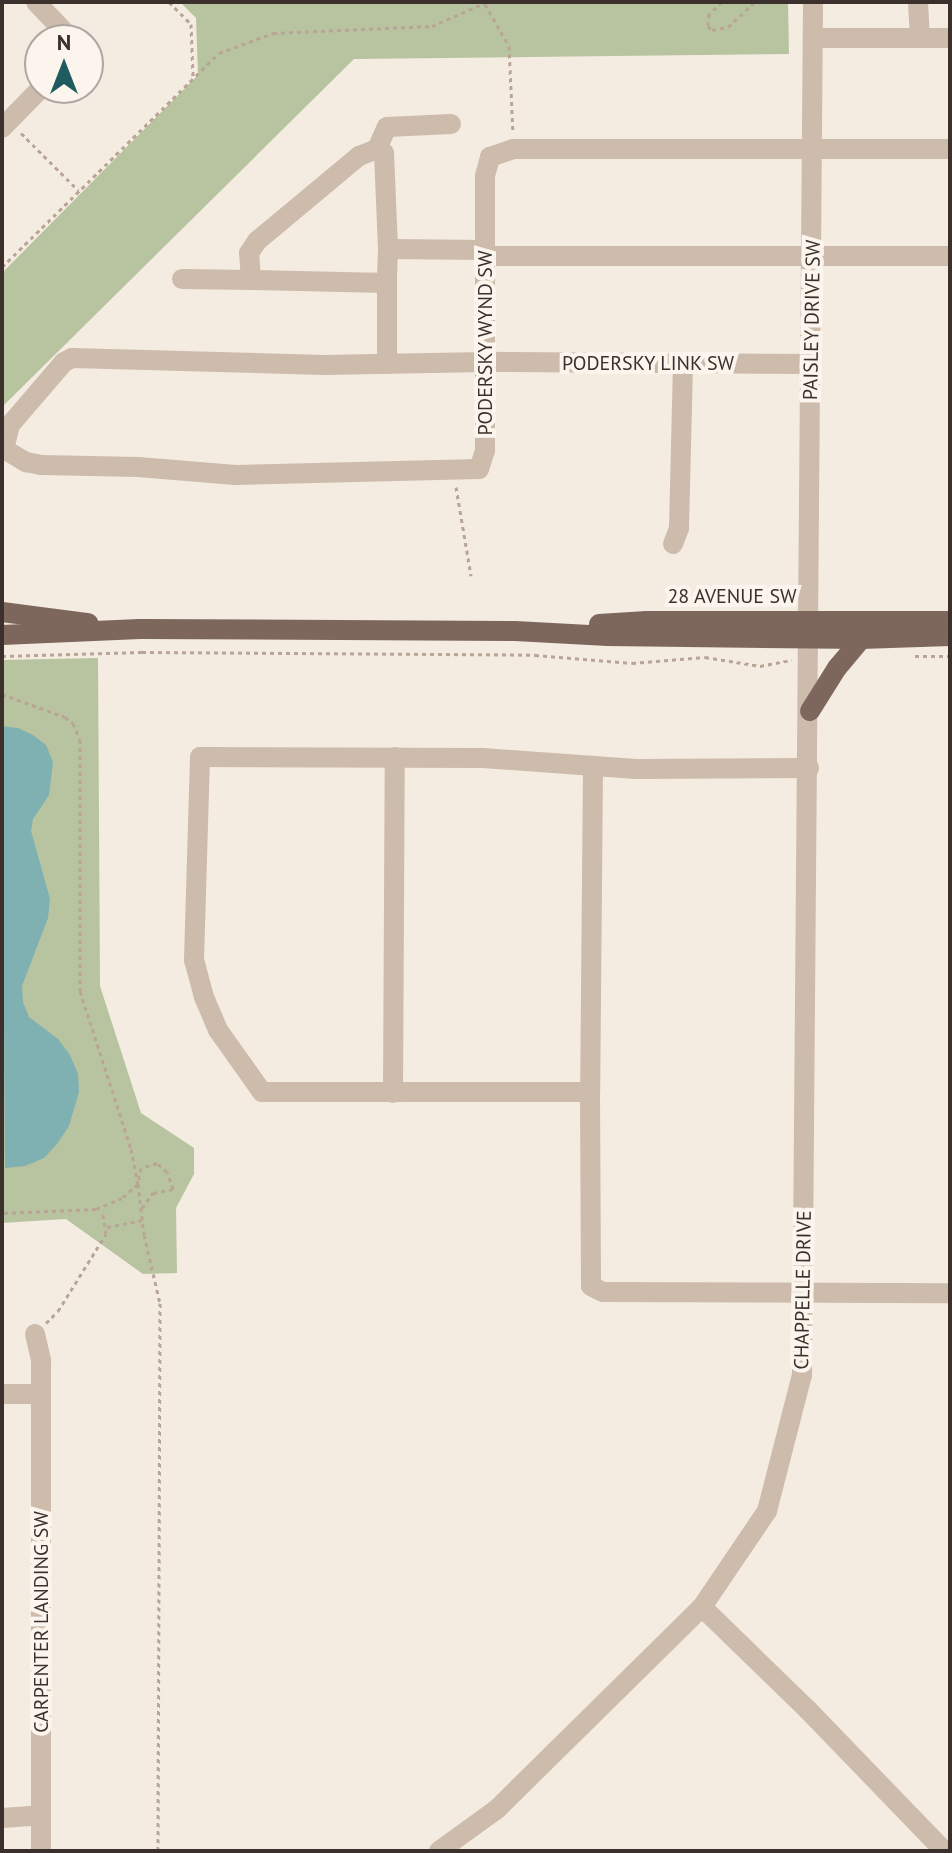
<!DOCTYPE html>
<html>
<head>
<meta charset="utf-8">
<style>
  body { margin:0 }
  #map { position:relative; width:952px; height:1853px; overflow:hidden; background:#f4ebe1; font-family:"PT Sans",sans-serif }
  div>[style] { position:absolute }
  .green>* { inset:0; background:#b8c4a0 }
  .water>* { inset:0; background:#7fb0b2 }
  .path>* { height:3px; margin-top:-1.5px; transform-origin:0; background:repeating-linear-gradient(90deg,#b9a596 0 4px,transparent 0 8px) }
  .minor>* { height:20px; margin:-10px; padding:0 10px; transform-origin:10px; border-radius:10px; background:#cdbbac }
  .major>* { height:20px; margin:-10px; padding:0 10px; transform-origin:10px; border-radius:10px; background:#7d675c }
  span { translate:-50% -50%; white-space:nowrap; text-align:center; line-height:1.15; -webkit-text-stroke:8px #fbf5ee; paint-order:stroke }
  .street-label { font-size:20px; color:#3b302b }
  .frame { position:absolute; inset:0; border:4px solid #3b302b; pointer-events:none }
  .north { position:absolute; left:24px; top:24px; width:80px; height:80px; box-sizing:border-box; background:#fbf5ee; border:2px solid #aea6a0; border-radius:50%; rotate:0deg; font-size:22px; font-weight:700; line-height:32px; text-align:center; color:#3b302b }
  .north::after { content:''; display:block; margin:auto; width:28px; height:36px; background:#1f5a5e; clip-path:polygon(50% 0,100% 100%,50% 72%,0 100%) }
</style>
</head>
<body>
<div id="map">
  <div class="green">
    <div style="clip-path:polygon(180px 2px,788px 2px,789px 54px,354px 59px,2px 407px,2px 273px,198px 75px,196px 18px)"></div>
    <div style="clip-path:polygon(98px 658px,100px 986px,141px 1113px,194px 1148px,194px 1174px,176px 1208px,177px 1273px,143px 1274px,66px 1219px,2px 1223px,2px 660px)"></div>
  </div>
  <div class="water">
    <div style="clip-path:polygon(2px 726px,18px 728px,33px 735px,46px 745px,53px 762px,49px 795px,33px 819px,31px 831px,50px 899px,48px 918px,22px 986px,23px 1002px,29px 1017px,58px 1039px,70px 1055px,78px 1074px,79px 1092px,69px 1126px,57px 1144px,44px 1158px,25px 1166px,5px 1168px)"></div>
  </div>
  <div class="path">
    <div style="left:169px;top:2px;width:31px;rotate:45deg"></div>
    <div style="left:191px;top:24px;width:52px;rotate:87.8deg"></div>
    <div style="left:722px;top:2px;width:18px;rotate:137deg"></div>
    <div style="left:709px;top:14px;width:12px;rotate:95deg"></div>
    <div style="left:708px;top:26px;width:6px;rotate:45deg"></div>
    <div style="left:712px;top:30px;width:16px;rotate:-11deg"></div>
    <div style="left:728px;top:27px;width:37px;rotate:-43deg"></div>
    <div style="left:485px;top:4px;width:48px;rotate:60.3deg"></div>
    <div style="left:509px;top:46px;width:87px;rotate:87.4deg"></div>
    <div style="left:21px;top:133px;width:81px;rotate:45deg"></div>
    <div style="left:2px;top:267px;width:305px;rotate:-44.6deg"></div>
    <div style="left:219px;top:53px;width:58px;rotate:-20.3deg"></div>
    <div style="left:273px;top:33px;width:159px;rotate:-2.5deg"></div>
    <div style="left:432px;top:26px;width:60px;rotate:-23.6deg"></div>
    <div style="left:456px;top:487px;width:90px;rotate:80.4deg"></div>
    <div style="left:2px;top:656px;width:140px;rotate:-1.6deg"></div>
    <div style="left:142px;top:652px;width:393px;rotate:0.4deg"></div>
    <div style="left:535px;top:655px;width:97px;rotate:4.7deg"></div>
    <div style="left:632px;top:663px;width:73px;rotate:-4.7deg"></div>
    <div style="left:705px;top:657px;width:56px;rotate:9.3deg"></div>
    <div style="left:760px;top:666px;width:32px;rotate:-11deg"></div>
    <div style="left:915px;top:656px;width:35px"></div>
    <div style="left:2px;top:694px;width:67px;rotate:20.1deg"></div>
    <div style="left:65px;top:717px;width:10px;rotate:37deg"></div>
    <div style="left:73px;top:723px;width:18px;rotate:68deg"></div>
    <div style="left:80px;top:740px;width:251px;rotate:90deg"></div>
    <div style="left:80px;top:991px;width:166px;rotate:72.1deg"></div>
    <div style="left:131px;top:1149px;width:36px;rotate:79deg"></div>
    <div style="left:138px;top:1184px;width:21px;rotate:139deg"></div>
    <div style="left:122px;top:1198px;width:28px;rotate:157deg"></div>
    <div style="left:96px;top:1209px;width:94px;rotate:177.6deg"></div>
    <div style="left:142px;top:1208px;width:19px;rotate:-54deg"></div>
    <div style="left:153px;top:1193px;width:20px;rotate:-11deg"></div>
    <div style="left:173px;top:1189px;width:18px;rotate:-109deg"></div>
    <div style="left:167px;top:1172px;width:13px;rotate:-138deg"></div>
    <div style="left:157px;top:1163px;width:17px;rotate:163deg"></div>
    <div style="left:141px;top:1168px;width:16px;rotate:101deg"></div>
    <div style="left:138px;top:1184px;width:51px;rotate:83.3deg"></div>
    <div style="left:144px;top:1235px;width:70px;rotate:76.8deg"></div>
    <div style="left:160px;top:1303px;width:548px;rotate:90.21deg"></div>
    <div style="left:107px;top:1227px;width:36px;rotate:-11deg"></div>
    <div style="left:46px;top:1323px;width:17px;rotate:-45deg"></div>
    <div style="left:58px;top:1311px;width:91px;rotate:-58.1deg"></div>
    <div style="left:106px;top:1234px;width:24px;rotate:-99deg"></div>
  </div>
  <div class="minor">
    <div style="left:36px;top:2px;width:52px;rotate:46.5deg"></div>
    <div style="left:918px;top:2px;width:36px;rotate:87deg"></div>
    <div style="left:813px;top:38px;width:137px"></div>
    <div style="left:2px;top:128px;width:56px;rotate:-45.7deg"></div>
    <div style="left:377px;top:149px;width:24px;rotate:-66deg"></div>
    <div style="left:387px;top:127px;width:64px;rotate:-2.7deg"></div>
    <div style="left:388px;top:249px;width:34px;rotate:92deg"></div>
    <div style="left:387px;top:283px;width:136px;rotate:-178.7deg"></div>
    <div style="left:251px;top:280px;width:27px;rotate:-94deg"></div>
    <div style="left:249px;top:253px;width:14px;rotate:-56deg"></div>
    <div style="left:257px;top:241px;width:133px;rotate:-39.8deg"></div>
    <div style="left:359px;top:156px;width:19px;rotate:-21deg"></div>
    <div style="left:377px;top:149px;width:8px;rotate:30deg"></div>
    <div style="left:384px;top:153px;width:96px;rotate:87.6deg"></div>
    <div style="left:388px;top:249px;width:97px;rotate:0.6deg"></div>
    <div style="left:485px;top:256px;width:465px"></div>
    <div style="left:182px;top:279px;width:69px;rotate:0.8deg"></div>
    <div style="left:387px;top:283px;width:81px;rotate:90deg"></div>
    <div style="left:811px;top:364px;width:326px;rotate:-179.6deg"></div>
    <div style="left:485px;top:362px;width:161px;rotate:178.9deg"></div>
    <div style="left:324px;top:365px;width:252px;rotate:-178.4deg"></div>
    <div style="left:72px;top:358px;width:9px;rotate:153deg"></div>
    <div style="left:64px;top:362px;width:83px;rotate:130.6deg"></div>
    <div style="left:10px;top:425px;width:25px;rotate:104deg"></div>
    <div style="left:4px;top:449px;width:26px;rotate:31deg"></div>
    <div style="left:26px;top:462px;width:15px;rotate:11deg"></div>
    <div style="left:41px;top:465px;width:97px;rotate:1.2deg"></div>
    <div style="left:138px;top:467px;width:98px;rotate:4.7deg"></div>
    <div style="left:236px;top:475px;width:243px;rotate:-1.4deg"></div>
    <div style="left:479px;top:469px;width:19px;rotate:-72deg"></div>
    <div style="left:485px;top:451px;width:275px;rotate:-90deg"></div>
    <div style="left:485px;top:176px;width:20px;rotate:-75deg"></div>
    <div style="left:490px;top:157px;width:24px;rotate:-19deg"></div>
    <div style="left:513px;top:149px;width:437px"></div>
    <div style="left:673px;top:544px;width:17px;rotate:-69deg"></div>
    <div style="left:679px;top:528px;width:165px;rotate:-88.6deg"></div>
    <div style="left:593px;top:767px;width:325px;rotate:90.5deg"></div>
    <div style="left:590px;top:1092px;width:328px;rotate:180deg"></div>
    <div style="left:262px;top:1092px;width:76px;rotate:-125.4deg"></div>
    <div style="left:218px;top:1030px;width:36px;rotate:-113deg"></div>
    <div style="left:204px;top:997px;width:38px;rotate:-105deg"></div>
    <div style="left:194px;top:960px;width:203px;rotate:-88.3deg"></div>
    <div style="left:200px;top:757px;width:283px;rotate:0.2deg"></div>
    <div style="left:483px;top:758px;width:153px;rotate:4.1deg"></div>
    <div style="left:636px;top:769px;width:173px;rotate:-0.3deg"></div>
    <div style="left:590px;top:1092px;width:194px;rotate:89.7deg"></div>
    <div style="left:591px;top:1286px;width:13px;rotate:27deg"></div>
    <div style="left:603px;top:1292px;width:347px;rotate:0.2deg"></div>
    <div style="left:393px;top:1093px;width:336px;rotate:-89.7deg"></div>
    <div style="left:35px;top:1334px;width:28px;rotate:77deg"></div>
    <div style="left:41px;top:1361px;width:33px;rotate:90deg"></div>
    <div style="left:2px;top:1394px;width:39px"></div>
    <div style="left:41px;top:1394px;width:457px;rotate:90deg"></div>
    <div style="left:702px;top:1607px;width:148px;rotate:44.2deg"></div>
    <div style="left:808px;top:1710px;width:196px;rotate:46deg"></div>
    <div style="left:2px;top:1818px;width:39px;rotate:-4deg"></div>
    <div style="left:439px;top:1851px;width:72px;rotate:-35.9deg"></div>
    <div style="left:497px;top:1809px;width:288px;rotate:-44.6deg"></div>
    <div style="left:702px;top:1607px;width:116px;rotate:-55.9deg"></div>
    <div style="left:767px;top:1511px;width:140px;rotate:-75.6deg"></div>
    <div style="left:802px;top:1375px;width:1373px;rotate:-89.54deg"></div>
  </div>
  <div class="major">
    <div style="left:2px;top:612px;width:87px;rotate:7.3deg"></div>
    <div style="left:599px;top:624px;width:48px;rotate:-3.6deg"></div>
    <div style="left:647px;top:621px;width:303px"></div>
    <div style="left:2px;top:635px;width:138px;rotate:-2.5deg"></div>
    <div style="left:140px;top:629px;width:375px;rotate:0.3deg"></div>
    <div style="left:515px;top:631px;width:93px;rotate:3.1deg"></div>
    <div style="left:608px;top:636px;width:253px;rotate:0.7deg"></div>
    <div style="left:861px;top:639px;width:89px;rotate:-1.9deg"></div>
    <div style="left:810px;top:711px;width:51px;rotate:-57.9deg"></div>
    <div style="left:837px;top:668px;width:38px;rotate:-50deg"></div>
  </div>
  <div class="street-label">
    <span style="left:812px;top:320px;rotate:-89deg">PAISLEY DRIVE SW</span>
    <span style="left:485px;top:343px;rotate:-90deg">PODERSKY WYND SW</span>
    <span style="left:648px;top:363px">PODERSKY LINK SW</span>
    <span style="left:732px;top:596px">28 AVENUE SW</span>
    <span style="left:803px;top:1290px;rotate:-89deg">CHAPPELLE DRIVE</span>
    <span style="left:41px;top:1622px;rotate:-90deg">CARPENTER LANDING SW</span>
  </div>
  <div class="frame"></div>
  <div class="north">N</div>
</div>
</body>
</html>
